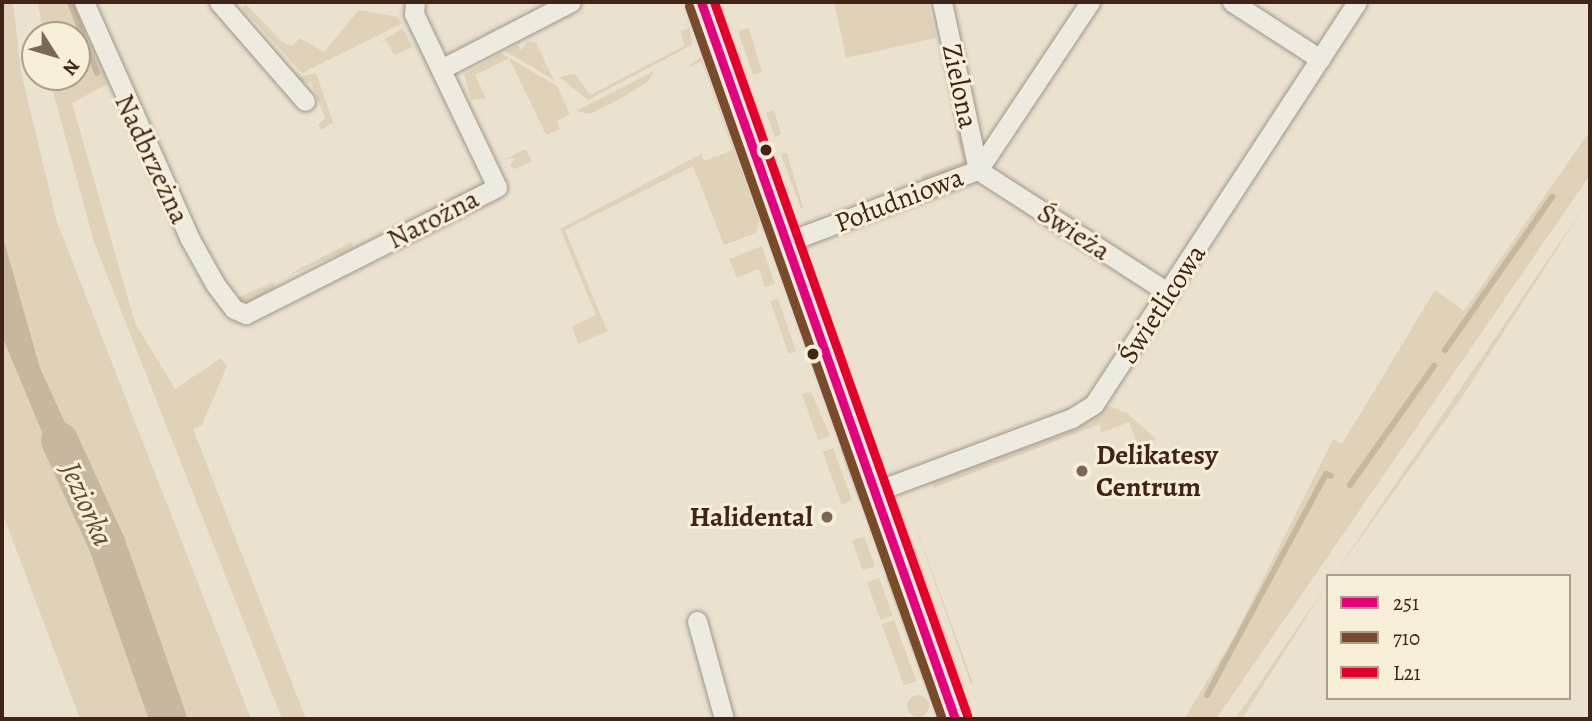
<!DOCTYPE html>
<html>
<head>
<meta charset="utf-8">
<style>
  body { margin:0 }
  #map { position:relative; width:1592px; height:721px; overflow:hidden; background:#eae2cf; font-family:Alegreya,serif }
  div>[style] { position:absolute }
  .green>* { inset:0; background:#e0d2b9; transform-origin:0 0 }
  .round { border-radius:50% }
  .water>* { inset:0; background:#c7b79e }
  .stream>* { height:6px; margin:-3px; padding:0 3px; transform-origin:3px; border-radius:3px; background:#c7b79e }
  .river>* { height:37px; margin:-18.5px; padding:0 18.5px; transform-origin:18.5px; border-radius:18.5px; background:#c7b79e }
  .roads { filter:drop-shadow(0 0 2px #9e968a) drop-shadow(0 0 2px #9e968a) }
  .street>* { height:19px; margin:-9.5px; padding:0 9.5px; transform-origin:9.5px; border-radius:9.5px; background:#edeae0 }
  .secondary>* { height:26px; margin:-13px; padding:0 13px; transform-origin:13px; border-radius:13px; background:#edeae0 }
  .bus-1>* { height:9px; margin:-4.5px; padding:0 4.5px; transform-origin:4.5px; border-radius:4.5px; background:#e5007d }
  .bus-2>* { height:9px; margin:-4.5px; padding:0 4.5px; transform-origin:4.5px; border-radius:4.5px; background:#7a4b2a }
  .bus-3>* { height:9px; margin:-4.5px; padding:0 4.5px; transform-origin:4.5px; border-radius:4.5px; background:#e4002b }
  .dots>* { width:19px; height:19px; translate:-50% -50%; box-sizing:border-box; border:4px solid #f8efd9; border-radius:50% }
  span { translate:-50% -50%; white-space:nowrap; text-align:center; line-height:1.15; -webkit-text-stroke:6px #f8efd9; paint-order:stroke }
  .street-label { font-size:28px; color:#422317 }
  .poi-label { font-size:28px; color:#422317; font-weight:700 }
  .left { translate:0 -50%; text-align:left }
  .right { translate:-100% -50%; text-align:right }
  .water-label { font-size:30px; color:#654a39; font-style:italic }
  .frame { position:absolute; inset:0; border:4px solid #422317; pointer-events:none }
  .legend { position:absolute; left:1326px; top:574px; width:245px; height:126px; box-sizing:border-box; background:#f8efd9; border:2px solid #af9d8b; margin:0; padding:9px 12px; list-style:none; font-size:21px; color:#422317 }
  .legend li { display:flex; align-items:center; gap:14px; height:35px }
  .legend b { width:35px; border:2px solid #af9d8b }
  .north { position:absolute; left:21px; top:21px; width:70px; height:70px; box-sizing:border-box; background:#f8efd9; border:2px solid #af9d8b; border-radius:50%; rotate:127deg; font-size:19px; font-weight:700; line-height:28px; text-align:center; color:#422317 }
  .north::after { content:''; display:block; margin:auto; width:24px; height:32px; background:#7d6657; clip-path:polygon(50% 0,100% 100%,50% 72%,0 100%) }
</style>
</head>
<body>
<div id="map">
  <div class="green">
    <div style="clip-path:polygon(2px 2px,13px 2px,21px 72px,57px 222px,251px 719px,80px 719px,2px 512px)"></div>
    <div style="clip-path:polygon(38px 2px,76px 2px,108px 84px,72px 103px,135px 323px,175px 389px,221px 358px,227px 366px,202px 425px,193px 429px,306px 719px,282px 719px,94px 242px,49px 77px,77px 77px,77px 35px,43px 35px)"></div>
    <div style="clip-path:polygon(834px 2px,928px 2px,936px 38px,846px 58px)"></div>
    <div style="clip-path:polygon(246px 4px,282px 42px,292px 46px,300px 38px,324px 52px,359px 10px,398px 17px,401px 24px,302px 73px,242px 8px)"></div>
    <div style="clip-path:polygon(237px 9px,299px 77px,316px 73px,336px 131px,332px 123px,321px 130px,318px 125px,325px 118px,311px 82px,298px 83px)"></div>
    <div style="clip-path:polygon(403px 28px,412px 47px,394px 55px,386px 40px,376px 45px)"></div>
    <div style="clip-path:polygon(690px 28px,692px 45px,588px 100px,559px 77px,575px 74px,590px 95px,684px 46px,681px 31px)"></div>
    <div style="clip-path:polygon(749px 28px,762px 72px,753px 75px,738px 31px)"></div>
    <div style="clip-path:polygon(732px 33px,749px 82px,744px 83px,725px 38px)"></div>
    <div style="clip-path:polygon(528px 41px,536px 43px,554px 80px,505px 51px,518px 45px,521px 50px)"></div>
    <div style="clip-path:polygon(501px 53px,557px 86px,570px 114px,557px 121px,560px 129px,546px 135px,509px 58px,475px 75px,486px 98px,471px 100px,464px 74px)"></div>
    <div style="clip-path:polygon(701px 57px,759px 219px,756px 233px,724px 245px,693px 166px,565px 230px,607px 330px,612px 329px,578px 344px,572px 326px,596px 315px,560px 229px,701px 154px,704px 161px,733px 150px,702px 62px,687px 67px)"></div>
    <div style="clip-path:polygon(654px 71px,648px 82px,618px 100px,590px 114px,576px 111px)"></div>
    <div style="clip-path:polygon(753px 92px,769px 139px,766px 140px,746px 96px)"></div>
    <div style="clip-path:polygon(774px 110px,781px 134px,775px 137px,766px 113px)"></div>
    <div style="clip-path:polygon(957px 111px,966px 164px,923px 182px,921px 176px,963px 161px,952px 113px)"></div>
    <div style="clip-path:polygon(1590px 131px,1590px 175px,1216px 719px,1184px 719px,1234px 637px,1333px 439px,1342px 444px,1435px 290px,1464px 311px)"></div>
    <div style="clip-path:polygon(526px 149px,532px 161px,515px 169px,510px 166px,514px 158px,503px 160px)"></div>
    <div style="clip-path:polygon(787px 153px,803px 207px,801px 209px,781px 154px)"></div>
    <div style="clip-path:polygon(1590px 198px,1460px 400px,1333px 576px)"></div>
    <div style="clip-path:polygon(351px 242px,354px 248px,292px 274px,292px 273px)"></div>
    <div style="clip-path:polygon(762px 246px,775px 284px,765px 287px,759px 269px,737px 278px,729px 259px)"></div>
    <div style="clip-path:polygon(274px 282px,275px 288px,245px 304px,235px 299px)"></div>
    <div style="left:778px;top:299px;width:55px;height:8px;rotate:71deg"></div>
    <div style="clip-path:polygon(811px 392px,830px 436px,818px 440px,802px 394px)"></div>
    <div style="clip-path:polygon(1108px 406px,1127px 413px,1156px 439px,1139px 448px,1129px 422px,1101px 433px,1100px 424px,934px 488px,931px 482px,1072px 430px)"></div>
    <div style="clip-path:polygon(839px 446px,847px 446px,862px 498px,858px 499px)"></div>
    <div style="left:833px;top:448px;width:56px;height:11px;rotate:70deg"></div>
    <div style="clip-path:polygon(895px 507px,901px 508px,964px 685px,955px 688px)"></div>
    <div style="clip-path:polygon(914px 522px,973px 683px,971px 684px,914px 523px)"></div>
    <div style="left:864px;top:536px;width:32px;height:13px;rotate:70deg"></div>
    <div style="clip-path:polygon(885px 576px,893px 576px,926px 677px,922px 679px)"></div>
    <div style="left:879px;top:578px;width:40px;height:13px;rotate:70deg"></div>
    <div style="clip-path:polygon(1328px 583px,1242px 719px,1235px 719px)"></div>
    <div style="left:894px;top:620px;width:65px;height:13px;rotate:70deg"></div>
    <div class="round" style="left:907px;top:695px;width:22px;height:22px"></div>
  </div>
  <div class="water">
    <div style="clip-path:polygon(2px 234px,40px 368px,88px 473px,69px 497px,2px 336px)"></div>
  </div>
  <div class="stream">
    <div style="left:70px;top:2px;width:76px;rotate:69.2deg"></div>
    <div style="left:1445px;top:350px;width:187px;rotate:-55deg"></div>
    <div style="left:1350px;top:485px;width:146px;rotate:-54.8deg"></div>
    <div style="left:1207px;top:695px;width:251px;rotate:-61.7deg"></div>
    <div style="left:1326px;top:474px;width:5px;rotate:22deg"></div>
  </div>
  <div class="river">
    <div style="left:59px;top:440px;width:115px;rotate:65.4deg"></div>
    <div style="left:107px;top:545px;width:184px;rotate:70.7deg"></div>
  </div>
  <div class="roads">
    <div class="street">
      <div style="left:84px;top:2px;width:260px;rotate:65.9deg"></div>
      <div style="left:190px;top:239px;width:51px;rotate:60.9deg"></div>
      <div style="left:215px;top:284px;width:31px;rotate:53deg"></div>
      <div style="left:234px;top:309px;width:13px;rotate:23deg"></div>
      <div style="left:246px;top:314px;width:281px;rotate:-26.8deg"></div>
      <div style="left:497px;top:187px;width:192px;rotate:-115.6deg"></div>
      <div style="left:414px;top:14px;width:12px;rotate:-85deg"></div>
      <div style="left:219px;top:2px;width:131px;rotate:49deg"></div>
      <div style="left:942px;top:2px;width:172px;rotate:77.9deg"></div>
      <div style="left:978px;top:170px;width:227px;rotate:32.8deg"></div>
      <div style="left:1232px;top:2px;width:105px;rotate:32.9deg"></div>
      <div style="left:441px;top:69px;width:146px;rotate:-27.3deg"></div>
      <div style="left:787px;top:242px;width:204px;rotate:-20.7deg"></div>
      <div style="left:978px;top:170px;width:202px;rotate:-56.3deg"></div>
      <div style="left:874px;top:492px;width:211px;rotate:-20.5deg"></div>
      <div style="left:1072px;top:418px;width:26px;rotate:-32deg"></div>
      <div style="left:1094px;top:404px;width:480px;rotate:-56.8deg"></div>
      <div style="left:697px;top:621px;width:102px;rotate:74.6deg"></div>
    </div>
    <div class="secondary">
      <div style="left:701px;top:2px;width:761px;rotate:70.49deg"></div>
    </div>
  </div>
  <div class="bus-1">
    <div style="left:701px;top:2px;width:761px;rotate:70.49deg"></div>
  </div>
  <div class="bus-2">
    <div style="left:689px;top:6px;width:757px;rotate:70.46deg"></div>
  </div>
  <div class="bus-3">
    <div style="left:714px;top:2px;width:757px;rotate:70.46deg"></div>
  </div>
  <div class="dots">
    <div style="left:766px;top:150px;background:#422317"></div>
    <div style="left:813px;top:354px;background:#422317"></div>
    <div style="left:1082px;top:471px;background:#7d6657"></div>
    <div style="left:827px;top:517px;background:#7d6657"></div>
  </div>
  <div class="street-label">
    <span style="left:960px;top:86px;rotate:78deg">Zielona</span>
    <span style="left:152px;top:159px;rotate:65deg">Nadbrzeżna</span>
    <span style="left:899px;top:200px;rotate:-21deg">Południowa</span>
    <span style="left:433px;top:219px;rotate:-27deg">Narożna</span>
    <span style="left:1074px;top:232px;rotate:33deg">Świeża</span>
    <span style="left:1162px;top:304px;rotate:-57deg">Świetlicowa</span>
  </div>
  <div class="poi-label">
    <span class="left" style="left:1096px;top:471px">Delikatesy<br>Centrum</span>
    <span class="right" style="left:813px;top:517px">Halidental</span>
  </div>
  <div class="water-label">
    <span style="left:87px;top:504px;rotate:66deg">Jeziorka</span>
  </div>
  <div class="frame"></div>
  <ul class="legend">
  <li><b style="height:9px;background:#e5007d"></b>251</li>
  <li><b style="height:9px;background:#7a4b2a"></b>710</li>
  <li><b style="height:9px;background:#e4002b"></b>L21</li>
  </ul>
  <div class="north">N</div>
</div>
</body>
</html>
